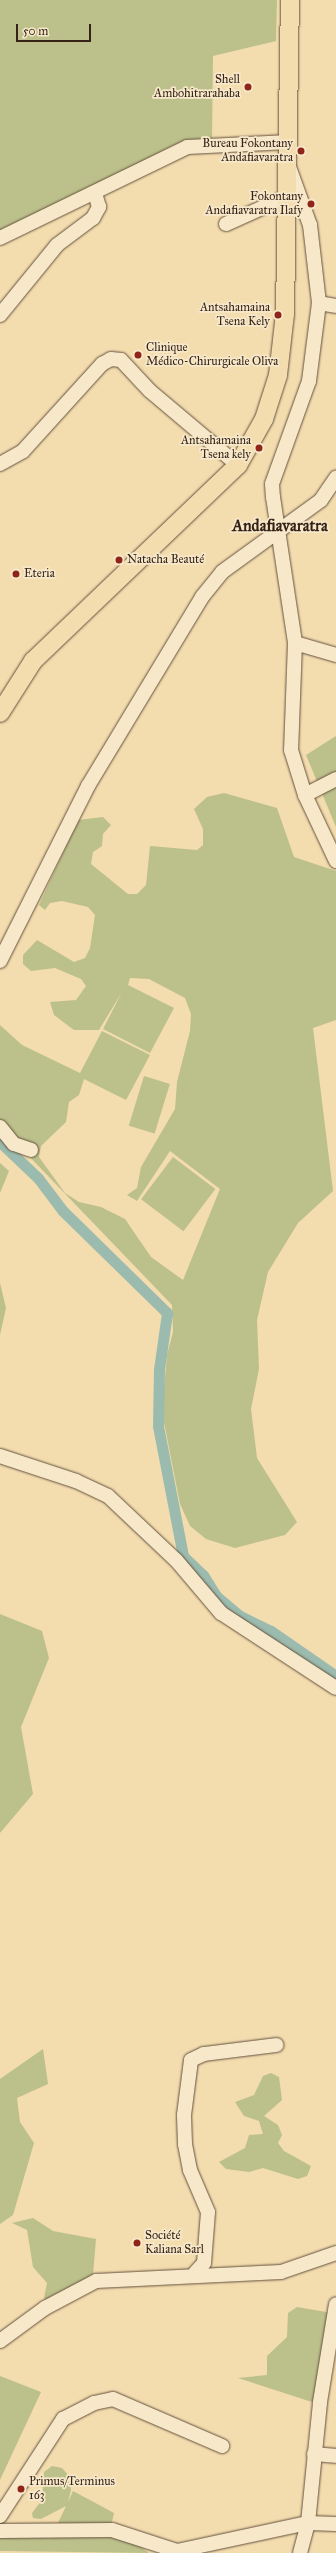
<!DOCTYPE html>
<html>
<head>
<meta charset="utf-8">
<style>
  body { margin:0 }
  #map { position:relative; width:336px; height:2553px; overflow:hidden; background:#f3dcae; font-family:"IM FELL Great Primer",serif }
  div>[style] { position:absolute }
  .green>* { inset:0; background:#bcc08a; transform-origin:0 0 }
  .canal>* { height:11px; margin:-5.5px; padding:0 5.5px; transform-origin:5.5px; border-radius:5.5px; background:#9bbbae }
  .roads { filter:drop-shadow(0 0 1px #64513e) drop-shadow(0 0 1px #64513e) }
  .minor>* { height:14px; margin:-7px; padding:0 7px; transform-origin:7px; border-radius:7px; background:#f7e8ca }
  .major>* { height:18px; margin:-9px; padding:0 9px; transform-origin:9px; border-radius:9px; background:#f3dcae }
  .dots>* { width:11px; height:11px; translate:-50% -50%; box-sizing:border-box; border:2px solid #f7e8ca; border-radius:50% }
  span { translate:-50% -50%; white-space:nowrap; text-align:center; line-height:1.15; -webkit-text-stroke:3.5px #f7e8ca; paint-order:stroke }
  .poi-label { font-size:12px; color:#352318 }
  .right { translate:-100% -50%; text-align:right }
  .left { translate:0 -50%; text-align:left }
  .district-label { font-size:16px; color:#352318; font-weight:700 }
  .scale { position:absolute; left:16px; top:24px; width:75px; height:18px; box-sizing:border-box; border:2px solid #352318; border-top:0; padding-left:5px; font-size:12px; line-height:14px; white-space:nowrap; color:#352318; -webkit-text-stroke:3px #f7e8ca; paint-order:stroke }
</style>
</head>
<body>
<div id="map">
  <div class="green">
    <div style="clip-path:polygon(0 0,277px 0,276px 41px,213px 56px,212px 139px,0 232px)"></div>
    <div style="clip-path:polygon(336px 736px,336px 827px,306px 755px)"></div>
    <div style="clip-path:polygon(224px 793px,277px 808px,294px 857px,336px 871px,336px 1020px,313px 1028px,333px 1191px,298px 1223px,268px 1272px,257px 1320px,259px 1369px,251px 1409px,257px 1458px,297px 1522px,285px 1535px,235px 1548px,206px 1539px,190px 1526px,180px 1504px,162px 1412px,167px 1355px,173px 1332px,172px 1305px,0 1126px,0 1025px,22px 1045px,80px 1073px,102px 1031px,150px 1055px,126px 1100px,84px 1079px,79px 1095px,69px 1102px,66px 1122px,41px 1146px,39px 1157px,65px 1193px,79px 1202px,101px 1207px,125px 1219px,151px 1257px,183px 1280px,220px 1189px,170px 1151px,137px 1201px,127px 1195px,137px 1188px,141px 1167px,175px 1109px,177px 1082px,190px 1031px,191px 1014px,185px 998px,149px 979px,130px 978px,128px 985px,174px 1008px,150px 1053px,103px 1029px,122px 992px,99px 1030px,74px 1030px,54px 1015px,50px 1002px,76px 1000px,86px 986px,81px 979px,55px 968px,31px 971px,23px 964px,23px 955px,37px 940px,74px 962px,85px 958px,90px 948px,95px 915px,88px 907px,62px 901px,50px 903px,45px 910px,39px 905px,78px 820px,103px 817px,111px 825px,103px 834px,102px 846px,93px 852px,91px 864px,128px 894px,137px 894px,146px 885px,150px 846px,197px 850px,203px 845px,203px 829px,194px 809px,207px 797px)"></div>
    <div style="left:144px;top:1076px;width:27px;height:52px;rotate:17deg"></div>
    <div style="left:173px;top:1157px;width:53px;height:53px;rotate:37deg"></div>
    <div style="clip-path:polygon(0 1163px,9px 1171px,0 1193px)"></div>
    <div style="clip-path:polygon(0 1283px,6px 1308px,0 1335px)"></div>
    <div style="clip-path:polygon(0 1614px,42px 1631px,49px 1658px,21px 1727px,33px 1794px,0 1833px)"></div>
    <div style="clip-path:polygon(43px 2049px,48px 2084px,17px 2098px,20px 2122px,34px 2143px,13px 2215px,0 2224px,0 2079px)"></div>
    <div style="clip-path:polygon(271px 2073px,279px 2077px,282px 2100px,264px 2116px,278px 2125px,282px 2135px,278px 2143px,284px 2151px,311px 2166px,307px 2176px,298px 2179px,263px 2168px,249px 2172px,226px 2169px,219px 2162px,245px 2148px,249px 2135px,263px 2134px,259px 2121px,244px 2116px,235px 2102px,254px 2095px,263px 2076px)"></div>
    <div style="clip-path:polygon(33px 2218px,53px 2231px,96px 2239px,93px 2275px,47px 2301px,44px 2298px,47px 2283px,33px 2267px,27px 2230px,12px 2223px)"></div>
    <div style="clip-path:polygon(297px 2307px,332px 2313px,315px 2403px,238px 2378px,267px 2375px,267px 2356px,287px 2337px,288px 2313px)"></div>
    <div style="clip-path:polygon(0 2376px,41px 2392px,0 2480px)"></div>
    <div style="clip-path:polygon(52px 2466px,62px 2468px,69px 2476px,71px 2490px,68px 2502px,73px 2491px,114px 2513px,111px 2526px,58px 2523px,66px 2506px,41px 2519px,33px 2518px,32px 2513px,42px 2500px,44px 2472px)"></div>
    <div style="clip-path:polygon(60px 2532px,129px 2538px,149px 2553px,0 2551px,0 2535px)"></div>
  </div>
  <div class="canal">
    <div style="left:0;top:1142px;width:52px;rotate:43.5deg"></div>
    <div style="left:38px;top:1178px;width:41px;rotate:52.9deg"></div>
    <div style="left:63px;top:1211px;width:146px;rotate:44.4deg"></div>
    <div style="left:167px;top:1313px;width:57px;rotate:98.1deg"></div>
    <div style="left:159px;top:1369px;width:57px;rotate:91deg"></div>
    <div style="left:158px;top:1426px;width:132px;rotate:79.1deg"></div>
    <div style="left:183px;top:1556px;width:28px;rotate:44deg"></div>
    <div style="left:203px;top:1575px;width:25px;rotate:58deg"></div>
    <div style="left:216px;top:1596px;width:31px;rotate:40deg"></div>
    <div style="left:240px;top:1616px;width:34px;rotate:26deg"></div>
    <div style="left:271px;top:1631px;width:79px;rotate:34.7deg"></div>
  </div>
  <div class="roads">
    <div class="minor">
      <div style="left:289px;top:167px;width:62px;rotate:70.1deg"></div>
      <div style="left:310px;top:225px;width:79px;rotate:83.4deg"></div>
      <div style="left:319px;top:303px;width:79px;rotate:97.3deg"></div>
      <div style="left:309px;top:381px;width:109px;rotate:109.8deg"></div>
      <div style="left:272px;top:484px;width:13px;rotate:86deg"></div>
      <div style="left:273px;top:497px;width:148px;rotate:81.4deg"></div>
      <div style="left:295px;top:643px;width:107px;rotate:92.1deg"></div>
      <div style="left:291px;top:750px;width:47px;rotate:72.7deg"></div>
      <div style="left:305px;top:795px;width:73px;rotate:64.8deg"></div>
      <div style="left:226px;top:224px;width:68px;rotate:-24.3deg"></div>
      <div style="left:0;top:238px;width:208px;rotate:-25.9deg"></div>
      <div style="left:187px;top:147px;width:102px;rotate:-2.8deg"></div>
      <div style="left:319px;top:303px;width:17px;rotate:10deg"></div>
      <div style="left:0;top:315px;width:90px;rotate:-50.8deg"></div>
      <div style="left:57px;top:245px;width:45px;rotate:-36.9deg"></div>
      <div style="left:93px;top:218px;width:13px;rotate:-61deg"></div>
      <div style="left:99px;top:207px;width:15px;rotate:-106deg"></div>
      <div style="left:0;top:464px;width:26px;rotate:-29deg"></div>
      <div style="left:23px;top:451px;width:118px;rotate:-47.8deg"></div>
      <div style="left:102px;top:364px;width:10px;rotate:-29deg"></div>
      <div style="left:111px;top:359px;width:10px;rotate:6deg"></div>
      <div style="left:121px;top:360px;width:42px;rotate:46.9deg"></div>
      <div style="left:150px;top:391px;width:115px;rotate:40.1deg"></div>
      <div style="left:295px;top:643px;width:43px;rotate:16.3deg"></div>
      <div style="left:305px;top:795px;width:35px;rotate:-27deg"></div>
      <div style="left:0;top:961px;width:196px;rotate:-63.3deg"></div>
      <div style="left:88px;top:786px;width:221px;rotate:-58.9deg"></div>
      <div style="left:202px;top:597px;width:32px;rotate:-51deg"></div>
      <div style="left:222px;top:572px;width:122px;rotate:-36deg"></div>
      <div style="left:321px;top:500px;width:27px;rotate:-56deg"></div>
      <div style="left:0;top:1127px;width:22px;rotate:51deg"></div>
      <div style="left:14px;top:1144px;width:18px;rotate:19deg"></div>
      <div style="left:0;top:1456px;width:80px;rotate:18.2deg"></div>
      <div style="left:76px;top:1481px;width:35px;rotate:25deg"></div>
      <div style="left:108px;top:1496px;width:93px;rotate:43.3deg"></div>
      <div style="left:176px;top:1560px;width:70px;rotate:49.7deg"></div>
      <div style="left:221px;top:1613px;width:137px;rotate:33.1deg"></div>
      <div style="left:195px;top:2273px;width:13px;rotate:-48deg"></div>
      <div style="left:204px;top:2263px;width:51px;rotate:-85.5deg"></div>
      <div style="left:208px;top:2212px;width:46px;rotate:-113.2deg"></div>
      <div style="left:190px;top:2170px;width:26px;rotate:-101deg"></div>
      <div style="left:185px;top:2144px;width:29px;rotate:-92deg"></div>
      <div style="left:184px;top:2115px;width:55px;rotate:-82.7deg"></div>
      <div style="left:191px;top:2060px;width:14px;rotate:-25deg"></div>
      <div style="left:204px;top:2054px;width:73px;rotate:-7.1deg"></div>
      <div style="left:0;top:2341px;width:56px;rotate:-36.3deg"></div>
      <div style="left:45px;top:2308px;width:58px;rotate:-27.9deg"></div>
      <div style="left:96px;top:2281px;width:185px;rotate:-2.8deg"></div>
      <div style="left:281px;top:2272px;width:58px;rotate:-19.1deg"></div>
      <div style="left:314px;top:2454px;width:22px;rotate:5deg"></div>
      <div style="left:0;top:2516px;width:116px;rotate:-57deg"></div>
      <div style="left:63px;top:2419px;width:35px;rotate:-27deg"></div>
      <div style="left:94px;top:2403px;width:19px;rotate:-12deg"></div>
      <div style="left:113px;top:2399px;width:119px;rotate:23.3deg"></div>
      <div style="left:0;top:2531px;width:112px;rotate:-0.5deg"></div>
      <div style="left:112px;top:2530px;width:68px;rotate:17.9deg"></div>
      <div style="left:177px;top:2551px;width:134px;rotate:-12.1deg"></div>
      <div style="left:308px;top:2523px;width:28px;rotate:2deg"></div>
      <div style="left:300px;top:2553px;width:31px;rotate:-75deg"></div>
      <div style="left:308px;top:2523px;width:122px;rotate:-84.3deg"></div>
      <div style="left:320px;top:2402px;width:99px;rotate:-80.7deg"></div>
    </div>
    <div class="major">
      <div style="left:0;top:713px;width:62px;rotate:-57.6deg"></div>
      <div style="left:33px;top:661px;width:284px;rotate:-43.7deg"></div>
      <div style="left:238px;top:465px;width:53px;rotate:-60.5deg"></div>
      <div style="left:264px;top:419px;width:46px;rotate:-72.3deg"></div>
      <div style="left:278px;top:375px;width:61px;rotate:-83.5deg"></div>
      <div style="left:285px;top:314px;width:314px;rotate:-89.1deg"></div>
    </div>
  </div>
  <div class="dots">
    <div style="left:248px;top:87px;background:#8f2418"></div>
    <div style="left:301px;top:151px;background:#8f2418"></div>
    <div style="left:311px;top:204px;background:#8f2418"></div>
    <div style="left:278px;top:315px;background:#8f2418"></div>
    <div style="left:138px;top:355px;background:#8f2418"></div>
    <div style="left:259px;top:448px;background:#8f2418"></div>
    <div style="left:119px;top:560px;background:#8f2418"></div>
    <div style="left:16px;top:574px;background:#8f2418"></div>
    <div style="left:137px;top:2243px;background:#8f2418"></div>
    <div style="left:21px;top:2489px;background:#8f2418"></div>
  </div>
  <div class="poi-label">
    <span class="right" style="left:240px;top:87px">Shell<br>Ambohitrarahaba</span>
    <span class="right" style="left:293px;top:151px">Bureau Fokontany<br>Andafiavaratra</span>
    <span class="right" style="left:303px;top:204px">Fokontany<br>Andafiavaratra Ilafy</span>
    <span class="right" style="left:270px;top:315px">Antsahamaina<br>Tsena Kely</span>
    <span class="left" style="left:146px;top:355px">Clinique<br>Médico-Chirurgicale Oliva</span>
    <span class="right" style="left:251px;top:448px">Antsahamaina<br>Tsena kely</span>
    <span class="left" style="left:127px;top:560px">Natacha Beauté</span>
    <span class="left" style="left:24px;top:574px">Eteria</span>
    <span class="left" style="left:145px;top:2243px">Société<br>Kaliana Sarl</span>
    <span class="left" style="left:29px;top:2489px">Primus/Terminus<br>163</span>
  </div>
  <div class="district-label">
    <span style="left:280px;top:526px">Andafiavaratra</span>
  </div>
  <div class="scale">50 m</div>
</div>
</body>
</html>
